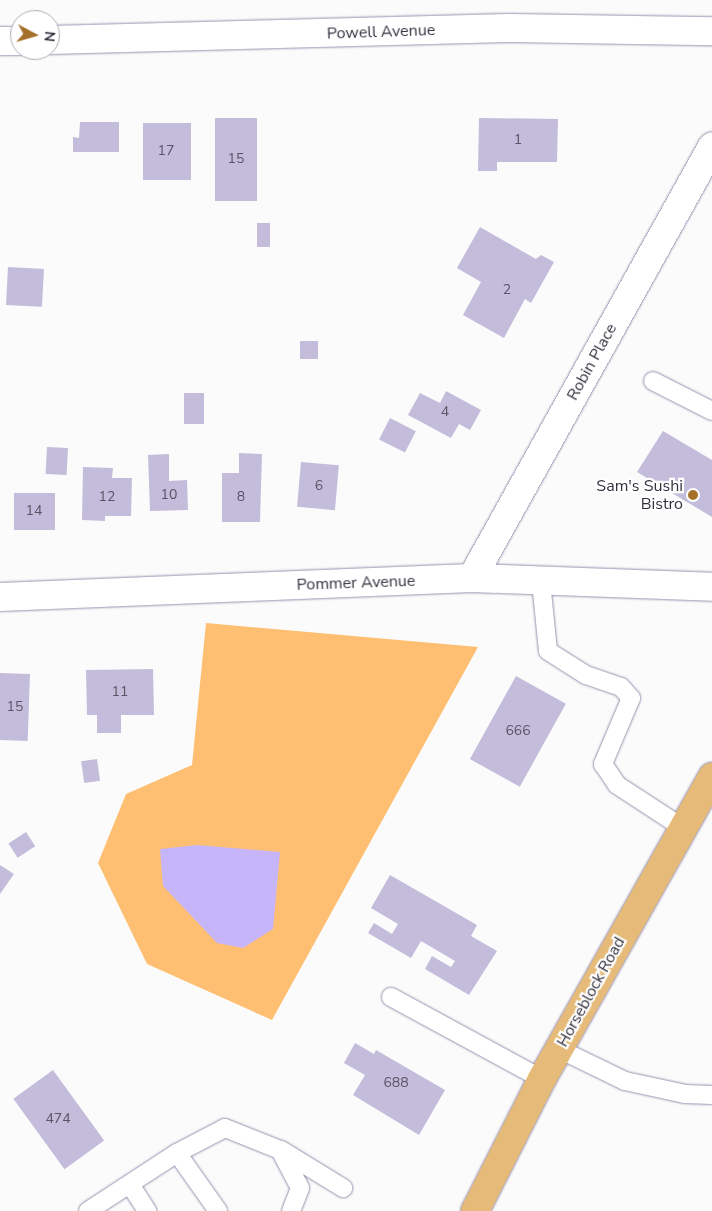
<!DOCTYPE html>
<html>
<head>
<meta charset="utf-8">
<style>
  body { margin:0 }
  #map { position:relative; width:712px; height:1211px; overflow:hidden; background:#fbfbfb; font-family:"Nunito Sans",sans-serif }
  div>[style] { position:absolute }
  .forest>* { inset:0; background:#febf72 }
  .water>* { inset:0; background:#c7b5f9 }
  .building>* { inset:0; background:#c3bcdb; transform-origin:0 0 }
  .roads { filter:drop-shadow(0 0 1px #9992af) drop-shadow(0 0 1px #9992af) }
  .service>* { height:18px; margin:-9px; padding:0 9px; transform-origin:9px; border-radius:9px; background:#fff }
  .minor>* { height:28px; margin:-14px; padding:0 14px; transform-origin:14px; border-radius:14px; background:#fff }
  .primary>* { height:28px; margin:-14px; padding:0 14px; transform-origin:14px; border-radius:14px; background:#e6bb79 }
  .dots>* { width:14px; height:14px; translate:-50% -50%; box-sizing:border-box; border:2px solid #fff; border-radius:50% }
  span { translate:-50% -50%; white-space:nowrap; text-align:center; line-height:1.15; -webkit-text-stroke:4.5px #fff; paint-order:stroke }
  .number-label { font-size:14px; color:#585465 }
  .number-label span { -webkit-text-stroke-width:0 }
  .street-label { font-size:16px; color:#34313e }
  .poi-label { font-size:16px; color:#34313e }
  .right { translate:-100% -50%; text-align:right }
  .north { position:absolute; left:10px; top:10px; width:50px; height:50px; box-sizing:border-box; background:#fff; border:1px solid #aeadb2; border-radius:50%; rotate:96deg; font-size:14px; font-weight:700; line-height:20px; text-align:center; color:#34313e }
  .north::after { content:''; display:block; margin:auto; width:18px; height:22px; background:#a57029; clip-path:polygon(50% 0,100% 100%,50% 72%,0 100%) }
</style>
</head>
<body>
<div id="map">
  <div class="forest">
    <div style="clip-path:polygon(206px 623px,478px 647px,272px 1020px,147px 964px,98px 863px,126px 794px,192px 765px)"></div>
  </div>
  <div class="water">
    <div style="clip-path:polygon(197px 845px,280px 852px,273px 929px,243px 948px,217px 943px,163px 886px,160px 849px)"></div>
  </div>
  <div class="building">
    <div style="left:215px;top:118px;width:42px;height:83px"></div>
    <div style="clip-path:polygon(479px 118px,558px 119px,557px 162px,497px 162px,497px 171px,478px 171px)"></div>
    <div style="clip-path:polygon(80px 122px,119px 122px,119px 152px,73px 152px,73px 137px,79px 138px)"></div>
    <div style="left:143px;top:123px;width:48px;height:57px"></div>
    <div style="left:257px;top:223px;width:13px;height:24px"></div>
    <div style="clip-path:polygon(480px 227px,536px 259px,541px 255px,554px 262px,531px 303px,525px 299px,504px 338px,463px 315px,481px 282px,457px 268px)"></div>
    <div style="left:8px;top:267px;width:36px;height:38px;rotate:3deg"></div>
    <div style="left:300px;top:341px;width:18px;height:18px"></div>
    <div style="clip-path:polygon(446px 391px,481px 410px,470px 430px,459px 424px,451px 438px,408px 415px,420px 393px,440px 403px)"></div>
    <div style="left:184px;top:393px;width:20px;height:31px"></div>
    <div style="left:390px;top:418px;width:29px;height:24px;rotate:27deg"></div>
    <div style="clip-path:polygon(663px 431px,712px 460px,712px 517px,637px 472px)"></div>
    <div style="left:47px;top:447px;width:21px;height:27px;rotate:3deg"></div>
    <div style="clip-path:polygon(239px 453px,262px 454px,260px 522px,222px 522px,222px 473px,239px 473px)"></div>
    <div style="clip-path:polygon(169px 454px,169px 481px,187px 480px,188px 510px,150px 511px,148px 455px)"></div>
    <div style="left:301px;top:462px;width:38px;height:45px;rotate:5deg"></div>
    <div style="clip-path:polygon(83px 467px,113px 468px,112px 478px,132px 478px,131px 516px,105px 516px,105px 521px,82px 520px)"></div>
    <div style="left:14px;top:493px;width:41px;height:37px"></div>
    <div style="clip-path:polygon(153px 669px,154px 715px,121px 715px,121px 733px,97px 733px,97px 715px,87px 715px,86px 670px)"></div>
    <div style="left:0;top:673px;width:30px;height:67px;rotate:2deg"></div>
    <div style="left:516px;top:676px;width:57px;height:95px;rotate:29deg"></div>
    <div style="left:97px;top:759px;width:22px;height:16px;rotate:82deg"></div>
    <div style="left:26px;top:832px;width:17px;height:21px;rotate:57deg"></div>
    <div style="clip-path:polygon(0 865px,14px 874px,0 894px)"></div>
    <div style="clip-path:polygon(390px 875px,477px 925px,471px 936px,497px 951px,469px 995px,425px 969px,432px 956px,451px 967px,455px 961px,421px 941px,411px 958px,368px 933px,374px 923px,392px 934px,398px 924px,371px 908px)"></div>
    <div style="clip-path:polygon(355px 1043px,374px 1054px,376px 1050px,445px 1090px,419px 1135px,353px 1095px,365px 1075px,344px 1063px)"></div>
    <div style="left:53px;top:1070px;width:87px;height:49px;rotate:54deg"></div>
  </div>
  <div class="roads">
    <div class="service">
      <div style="left:653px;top:381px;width:66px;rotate:27deg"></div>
      <div style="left:541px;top:582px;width:69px;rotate:84.2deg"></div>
      <div style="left:548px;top:651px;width:45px;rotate:32.3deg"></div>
      <div style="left:586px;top:675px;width:37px;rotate:19deg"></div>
      <div style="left:621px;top:687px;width:15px;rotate:48deg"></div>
      <div style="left:631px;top:698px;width:72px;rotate:113deg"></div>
      <div style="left:603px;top:764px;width:25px;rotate:56deg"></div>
      <div style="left:617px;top:785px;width:79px;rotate:33.1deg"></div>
      <div style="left:391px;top:997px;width:172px;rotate:28.5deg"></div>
      <div style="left:559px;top:1049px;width:73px;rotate:25.9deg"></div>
      <div style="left:625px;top:1081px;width:61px;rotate:12.2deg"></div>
      <div style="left:685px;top:1094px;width:27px;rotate:2deg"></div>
      <div style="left:281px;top:1150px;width:73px;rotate:31.5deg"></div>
      <div style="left:177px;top:1153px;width:71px;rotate:54.7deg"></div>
      <div style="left:131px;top:1186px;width:30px;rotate:57deg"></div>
      <div style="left:88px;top:1211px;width:106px;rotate:-33.1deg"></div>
      <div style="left:177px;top:1153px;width:54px;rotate:-27.5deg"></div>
      <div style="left:225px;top:1128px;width:59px;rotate:21.8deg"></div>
      <div style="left:280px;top:1150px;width:43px;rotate:62.2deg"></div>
      <div style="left:300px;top:1188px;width:25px;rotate:111deg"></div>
    </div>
    <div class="minor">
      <div style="left:50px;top:40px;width:460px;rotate:-1.5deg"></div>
      <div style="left:510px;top:28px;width:202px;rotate:0.9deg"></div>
      <div style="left:0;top:41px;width:20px"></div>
      <div style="left:472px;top:578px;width:494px;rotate:-60.9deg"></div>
      <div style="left:0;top:597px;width:472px;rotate:-2.3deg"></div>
      <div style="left:472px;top:578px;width:240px;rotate:2.1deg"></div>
    </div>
    <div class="primary">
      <div style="left:475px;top:1211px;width:148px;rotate:-63.1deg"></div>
      <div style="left:542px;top:1079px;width:347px;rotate:-60.6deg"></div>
    </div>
  </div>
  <div class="dots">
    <div style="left:693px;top:495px;background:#a57029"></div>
  </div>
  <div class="number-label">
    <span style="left:518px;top:140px">1</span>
    <span style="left:166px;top:151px">17</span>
    <span style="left:236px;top:159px">15</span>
    <span style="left:507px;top:290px">2</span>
    <span style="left:445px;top:412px">4</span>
    <span style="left:319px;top:486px">6</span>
    <span style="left:169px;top:495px">10</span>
    <span style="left:107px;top:497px">12</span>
    <span style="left:241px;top:497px">8</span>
    <span style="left:34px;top:511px">14</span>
    <span style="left:120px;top:692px">11</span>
    <span style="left:15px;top:707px">15</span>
    <span style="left:518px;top:731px">666</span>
    <span style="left:396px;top:1083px">688</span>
    <span style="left:58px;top:1119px">474</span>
  </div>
  <div class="street-label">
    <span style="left:381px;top:32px;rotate:-2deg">Powell Avenue</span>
    <span style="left:592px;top:362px;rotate:-61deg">Robin Place</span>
    <span style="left:356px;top:583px;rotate:-2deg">Pommer Avenue</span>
    <span style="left:591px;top:992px;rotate:-61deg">Horseblock Road</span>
  </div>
  <div class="poi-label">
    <span class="right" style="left:683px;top:495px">Sam's Sushi<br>Bistro</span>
  </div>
  <div class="north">N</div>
</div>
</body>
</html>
